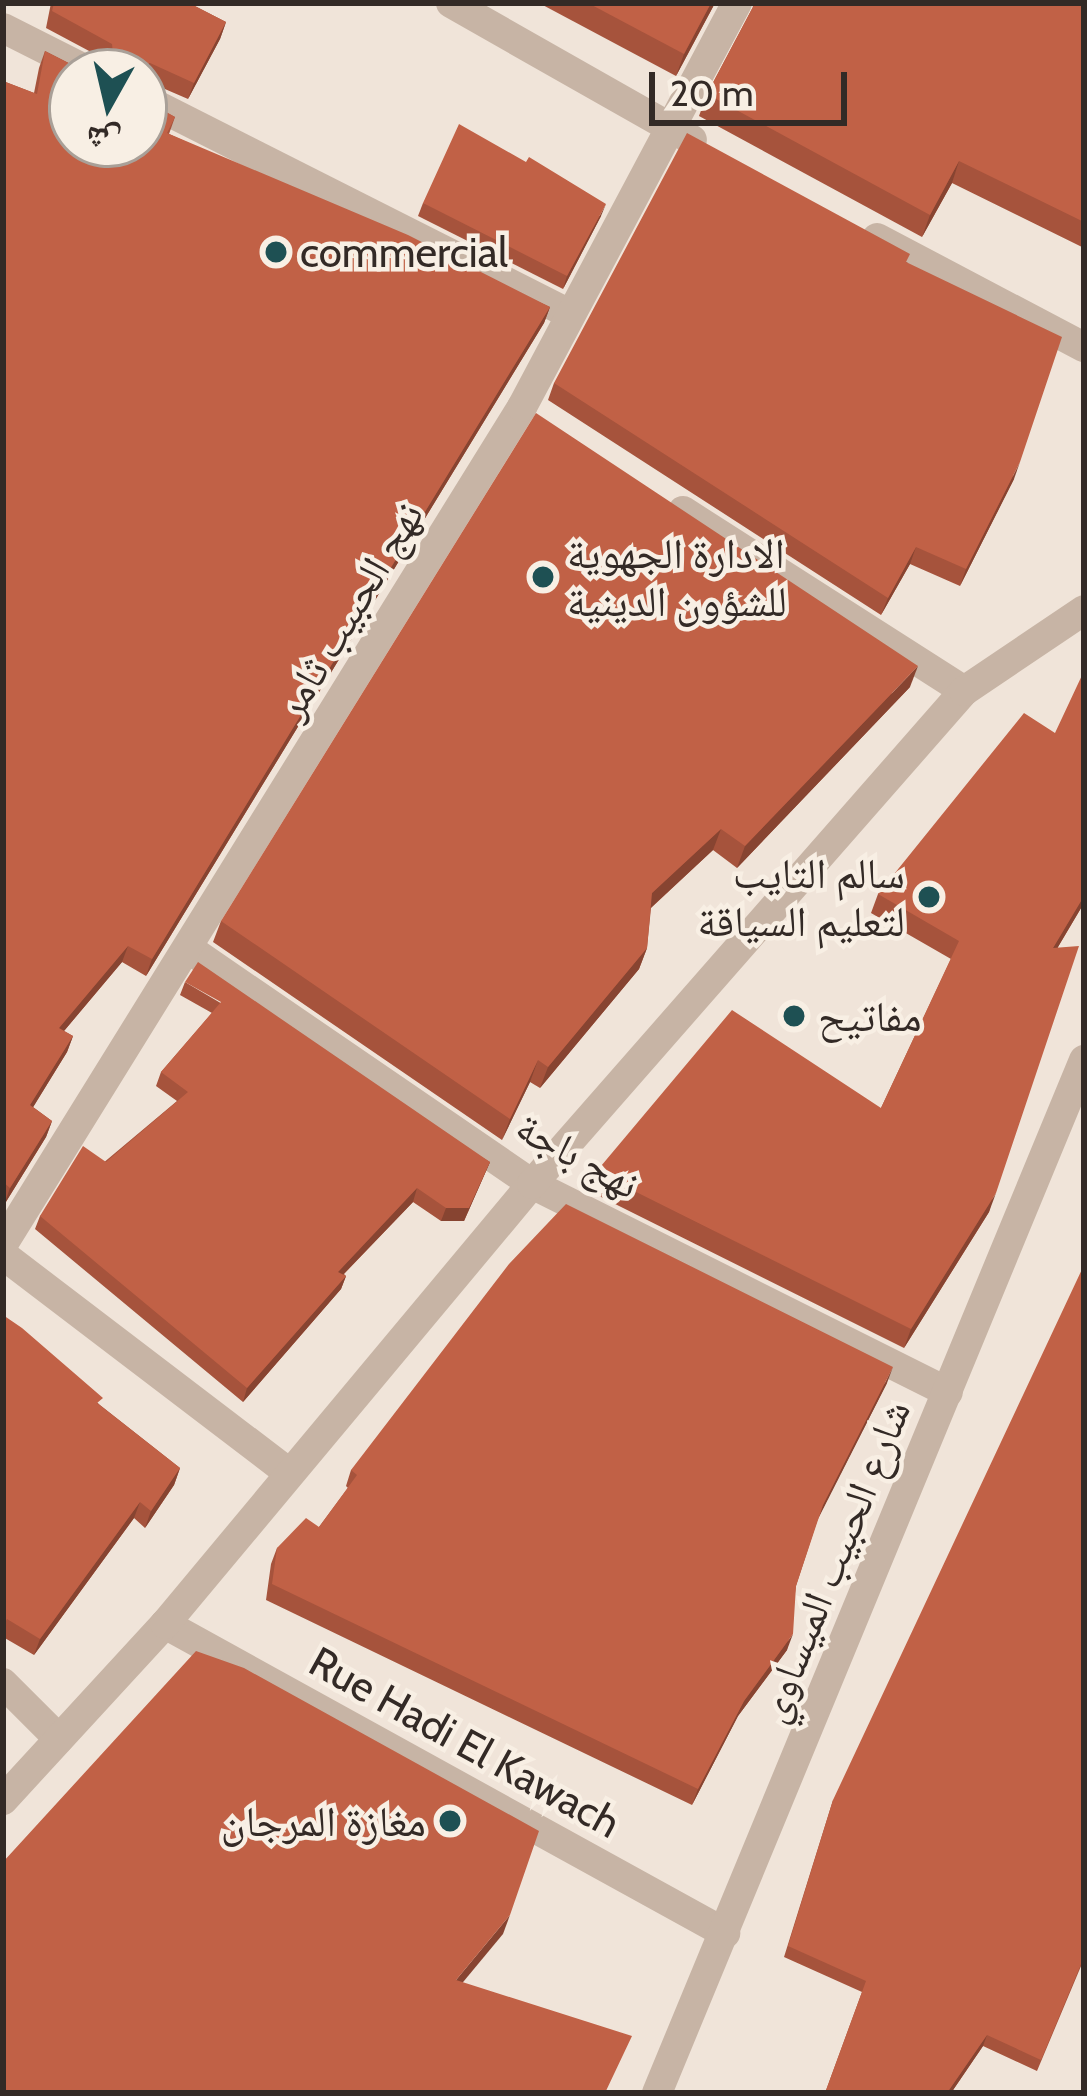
<!DOCTYPE html>
<html>
<head>
<meta charset="utf-8">
<style>
  body { margin:0 }
  #map { position:relative; width:1087px; height:2096px; overflow:hidden; background:#f0e4d9; font-family:Cabin,"Noto Naskh Arabic",sans-serif }
  div>[style] { position:absolute }
  .minor>* { height:30px; margin:-15px; padding:0 15px; transform-origin:15px; border-radius:15px; background:#c7b4a5 }
  .wall>* { inset:0; background:#a6533c }
  .shaded-wall>* { inset:0; background:#874431 }
  .building>* { inset:0; background:#c16146 }
  .dots>* { width:33px; height:33px; translate:-50% -50%; box-sizing:border-box; border:6px solid #f8efe4; border-radius:50% }
  span { translate:-50% -50%; white-space:nowrap; text-align:center; line-height:1.15; -webkit-text-stroke:9px #f8efe4; paint-order:stroke }
  .poi-label { font-size:42px; color:#332a26 }
  .left { translate:0 -50%; text-align:left }
  .right { translate:-100% -50%; text-align:right }
  .street-label { font-size:42px; color:#332a26 }
  .frame { position:absolute; inset:0; border:6px solid #332a26; pointer-events:none }
  .north { position:absolute; left:48px; top:48px; width:120px; height:120px; box-sizing:border-box; background:#f8efe4; border:3px solid #a9a098; border-radius:50%; rotate:188deg; font-size:33px; font-weight:700; line-height:48px; text-align:center; color:#332a26 }
  .north::after { content:''; display:block; margin:auto; width:42px; height:54px; background:#1e5053; clip-path:polygon(50% 0,100% 100%,50% 72%,0 100%) }
  .scale { position:absolute; left:649px; top:72px; width:198px; height:54px; box-sizing:border-box; border:6px solid #332a26; border-top:0; padding-left:15px; font-size:36px; line-height:42px; white-space:nowrap; color:#332a26; -webkit-text-stroke:9px #f8efe4; paint-order:stroke }
</style>
</head>
<body>
<div id="map">
  <div class="minor">
    <div style="left:451px;top:3px;width:277px;rotate:29.6deg"></div>
    <div style="left:3px;top:28px;width:97px;rotate:26.8deg"></div>
    <div style="left:144px;top:99px;width:476px;rotate:26.8deg"></div>
    <div style="left:877px;top:238px;width:234px;rotate:27.8deg"></div>
    <div style="left:683px;top:511px;width:334px;rotate:32.6deg"></div>
    <div style="left:192px;top:951px;width:412px;rotate:34.4deg"></div>
    <div style="left:532px;top:1184px;width:465px;rotate:26.6deg"></div>
    <div style="left:3px;top:1244px;width:985px;rotate:-58.2deg"></div>
    <div style="left:522px;top:407px;width:458px;rotate:-62deg"></div>
    <div style="left:3px;top:1255px;width:358px;rotate:37.3deg"></div>
    <div style="left:165px;top:1624px;width:640px;rotate:28.89deg"></div>
    <div style="left:3px;top:1683px;width:79px;rotate:45deg"></div>
    <div style="left:3px;top:1800px;width:239px;rotate:-47.4deg"></div>
    <div style="left:165px;top:1624px;width:573px;rotate:-50.17deg"></div>
    <div style="left:532px;top:1184px;width:655px;rotate:-48.77deg"></div>
    <div style="left:964px;top:691px;width:145px;rotate:-34deg"></div>
    <div style="left:657px;top:2093px;width:1118px;rotate:-67.54deg"></div>
  </div>
  <div class="wall">
    <div style="clip-path:polygon(51px 3px,189px 3px,226px 22px,220px 39px,188px 99px,144px 80px,107px 71px,106px 60px,46px 28px)"></div>
    <div style="clip-path:polygon(539px 3px,715px 3px,676px 76px)"></div>
    <div style="clip-path:polygon(752px 3px,1084px 3px,1084px 248px,952px 183px,922px 237px,699px 116px,707px 94px,753px 7px)"></div>
    <div style="clip-path:polygon(45px 51px,175px 117px,169px 134px,550px 307px,544px 323px,146px 976px,122px 962px,64px 1031px,73px 1036px,67px 1052px,33px 1107px,52px 1121px,46px 1137px,4px 1205px,3px 81px,34px 93px,39px 68px)"></div>
    <div style="clip-path:polygon(423px 203px,601px 216px,563px 289px,418px 216px)"></div>
    <div style="clip-path:polygon(907px 262px,1014px 479px,960px 586px,910px 564px,881px 615px,548px 400px,554px 383px)"></div>
    <div style="clip-path:polygon(910px 687px,737px 868px,713px 850px,651px 908px,647px 948px,639px 969px,540px 1088px,530px 1082px,502px 1140px,213px 942px,221px 921px)"></div>
    <div style="clip-path:polygon(1055px 733px,1084px 903px,1058px 947px,989px 1212px,904px 1348px,589px 1191px,596px 1172px,881px 1108px,951px 959px,871px 913px,878px 894px)"></div>
    <div style="clip-path:polygon(185px 982px,490px 1162px,464px 1221px,441px 1221px,413px 1202px,344px 1274px,346px 1276px,341px 1289px,243px 1402px,35px 1229px,40px 1216px,177px 1101px,156px 1086px,161px 1072px,212px 1013px,180px 995px)"></div>
    <div style="clip-path:polygon(3px 1315px,100px 1405px,180px 1468px,174px 1485px,145px 1528px,134px 1518px,34px 1655px,3px 1637px)"></div>
    <div style="clip-path:polygon(887px 1383px,818px 1518px,796px 1586px,787px 1650px,738px 1716px,692px 1805px,266px 1600px,271px 1564px,277px 1548px,319px 1527px,348px 1488px,346px 1486px,351px 1470px)"></div>
    <div style="clip-path:polygon(833px 1800px,1084px 1959px,1037px 2071px,983px 2046px,951px 2093px,825px 2093px,862px 1992px,784px 1957px)"></div>
  </div>
  <div class="shaded-wall">
    <div style="clip-path:polygon(711px 3px,715px 3px,676px 76px,684px 54px)"></div>
    <div style="clip-path:polygon(226px 22px,220px 39px,188px 99px,194px 83px)"></div>
    <div style="clip-path:polygon(150px 63px,144px 80px,144px 72px,135px 72px)"></div>
    <div style="clip-path:polygon(959px 161px,952px 183px,922px 237px,930px 215px)"></div>
    <div style="clip-path:polygon(606px 204px,601px 216px,563px 289px,567px 276px)"></div>
    <div style="clip-path:polygon(550px 307px,544px 323px,146px 976px,152px 959px)"></div>
    <div style="clip-path:polygon(1020px 462px,1014px 479px,960px 586px,966px 569px)"></div>
    <div style="clip-path:polygon(916px 547px,910px 564px,881px 615px,888px 598px)"></div>
    <div style="clip-path:polygon(918px 666px,910px 687px,737px 868px,745px 846px)"></div>
    <div style="clip-path:polygon(721px 829px,713px 850px,644px 914px,652px 893px)"></div>
    <div style="clip-path:polygon(1084px 896px,1084px 903px,1046px 967px,1053px 948px)"></div>
    <div style="clip-path:polygon(128px 946px,122px 962px,53px 1044px,59px 1028px)"></div>
    <div style="clip-path:polygon(647px 948px,639px 969px,540px 1088px,548px 1067px)"></div>
    <div style="clip-path:polygon(73px 1036px,67px 1052px,24px 1122px,30px 1105px)"></div>
    <div style="clip-path:polygon(538px 1060px,530px 1082px,502px 1140px,510px 1119px)"></div>
    <div style="clip-path:polygon(52px 1121px,46px 1137px,4px 1205px,10px 1188px)"></div>
    <div style="clip-path:polygon(490px 1162px,464px 1221px,441px 1221px,446px 1208px)"></div>
    <div style="clip-path:polygon(417px 1188px,413px 1202px,333px 1285px,338px 1272px)"></div>
    <div style="clip-path:polygon(996px 1193px,989px 1212px,904px 1348px,911px 1329px)"></div>
    <div style="clip-path:polygon(346px 1276px,341px 1289px,243px 1402px,247px 1388px)"></div>
    <div style="clip-path:polygon(893px 1367px,887px 1383px,817px 1521px,823px 1505px)"></div>
    <div style="clip-path:polygon(180px 1468px,174px 1485px,145px 1528px,151px 1511px)"></div>
    <div style="clip-path:polygon(140px 1502px,134px 1518px,34px 1655px,40px 1639px)"></div>
    <div style="clip-path:polygon(793px 1634px,787px 1650px,738px 1716px,692px 1805px,698px 1789px,744px 1701px)"></div>
    <div style="clip-path:polygon(510px 1915px,503px 1934px,449px 1999px,456px 1980px)"></div>
    <div style="clip-path:polygon(987px 2035px,983px 2046px,951px 2093px,947px 2093px)"></div>
  </div>
  <div class="building">
    <div style="clip-path:polygon(54px 3px,189px 3px,226px 22px,194px 83px,150px 63px,135px 72px,106px 72px,114px 63px,112px 44px,52px 11px)"></div>
    <div style="clip-path:polygon(588px 3px,711px 3px,684px 54px)"></div>
    <div style="clip-path:polygon(755px 3px,1084px 3px,1084px 222px,959px 161px,930px 215px,707px 94px)"></div>
    <div style="clip-path:polygon(45px 51px,86px 72px,72px 72px,72px 144px,144px 144px,144px 99px,175px 117px,167px 133px,408px 235px,550px 307px,152px 959px,128px 946px,59px 1028px,73px 1036px,30px 1105px,52px 1121px,10px 1188px,3px 1182px,3px 81px,37px 94px)"></div>
    <div style="clip-path:polygon(459px 124px,526px 162px,529px 157px,606px 204px,567px 276px,423px 203px)"></div>
    <div style="clip-path:polygon(687px 133px,910px 254px,906px 262px,1062px 337px,1020px 462px,966px 569px,916px 547px,888px 598px,554px 383px)"></div>
    <div style="clip-path:polygon(536px 413px,918px 666px,745px 846px,721px 829px,652px 893px,647px 948px,548px 1067px,538px 1060px,510px 1119px,221px 921px)"></div>
    <div style="clip-path:polygon(1084px 671px,1084px 896px,1053px 948px,1079px 946px,996px 1193px,911px 1329px,596px 1172px,732px 1010px,881px 1108px,959px 941px,878px 894px,1024px 713px,1055px 733px)"></div>
    <div style="clip-path:polygon(198px 962px,490px 1162px,469px 1208px,446px 1208px,417px 1188px,338px 1272px,346px 1276px,247px 1388px,40px 1216px,83px 1146px,106px 1162px,188px 1092px,161px 1072px,221px 1002px,185px 982px)"></div>
    <div style="clip-path:polygon(566px 1204px,893px 1367px,823px 1505px,796px 1586px,793px 1634px,744px 1701px,698px 1789px,272px 1584px,277px 1548px,306px 1518px,319px 1527px,357px 1475px,351px 1470px,509px 1264px)"></div>
    <div style="clip-path:polygon(1084px 1265px,1084px 1957px,1041px 2060px,987px 2035px,947px 2093px,825px 2093px,866px 1981px,788px 1946px,833px 1800px)"></div>
    <div style="clip-path:polygon(3px 1315px,22px 1328px,103px 1398px,97px 1403px,180px 1468px,151px 1511px,140px 1502px,40px 1639px,7px 1619px,3px 1626px)"></div>
    <div style="clip-path:polygon(196px 1651px,244px 1668px,539px 1831px,510px 1915px,456px 1980px,632px 2036px,605px 2093px,3px 2093px,3px 1862px)"></div>
  </div>
  <div class="dots">
    <div style="left:276px;top:252px;background:#1e5053"></div>
    <div style="left:543px;top:577px;background:#1e5053"></div>
    <div style="left:929px;top:897px;background:#1e5053"></div>
    <div style="left:794px;top:1016px;background:#1e5053"></div>
    <div style="left:450px;top:1821px;background:#1e5053"></div>
  </div>
  <div class="poi-label">
    <span class="left" style="left:300px;top:252px">commercial</span>
    <span class="left" style="left:567px;top:577px">الادارة الجهوية<br>للشؤون الدينية</span>
    <span class="right" style="left:905px;top:897px">سالم التايب<br>لتعليم السياقة</span>
    <span class="left" style="left:818px;top:1016px">مفاتيح</span>
    <span class="right" style="left:426px;top:1821px">مغازة المرجان</span>
  </div>
  <div class="street-label">
    <span style="left:349px;top:610px;rotate:-59deg">نهج الحبيب ثامر</span>
    <span style="left:578px;top:1155px;rotate:29deg">نهج باجة</span>
    <span style="left:833px;top:1561px;rotate:-68deg">شارع الحبيب الميساوي</span>
    <span style="left:465px;top:1742px;rotate:29deg">Rue Hadi El Kawach</span>
  </div>
  <div class="frame"></div>
  <div class="north">ش</div>
  <div class="scale">20 m</div>
</div>
</body>
</html>
